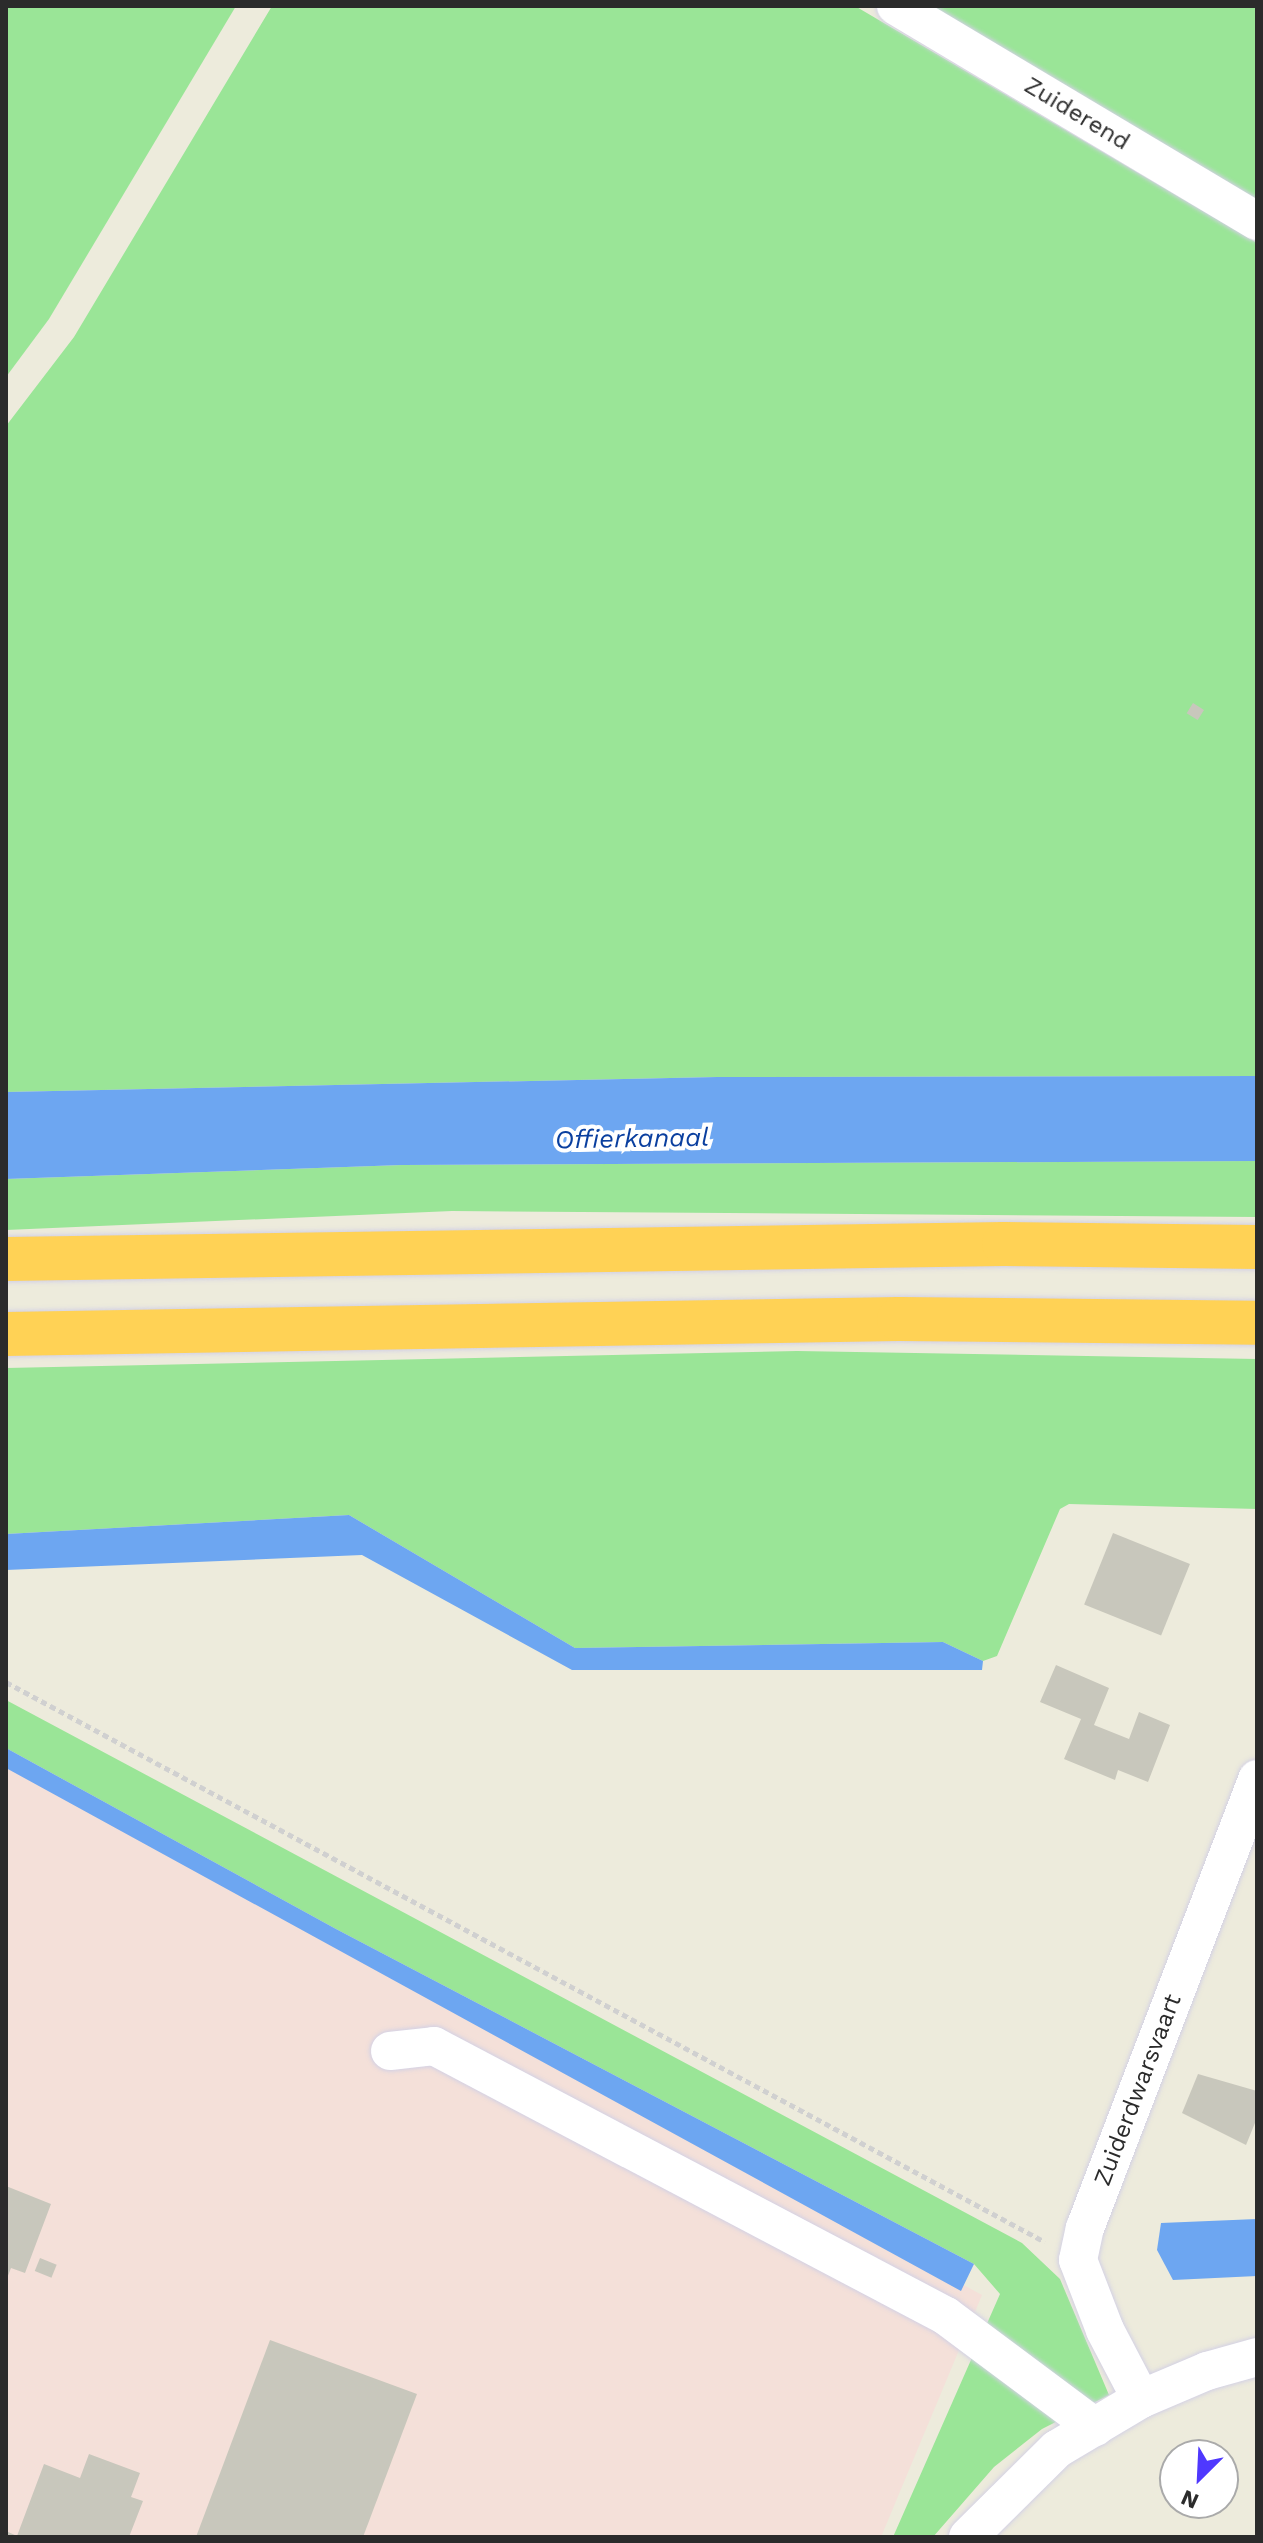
<!DOCTYPE html>
<html>
<head>
<meta charset="utf-8">
<style>
  body { margin:0 }
  #map { position:relative; width:1263px; height:2543px; overflow:hidden; background:#edebdc; font-family:"Work Sans",sans-serif }
  div>[style] { position:absolute }
  .medical>* { inset:0; background:#f4e0d9 }
  .green>* { inset:0; background:#9ae597 }
  .water>* { inset:0; background:#6da6f1 }
  .building>* { inset:0; background:#c8c7bc; transform-origin:0 0 }
  .path>* { height:5px; margin-top:-2.5px; transform-origin:0; background:repeating-linear-gradient(90deg,#d0d0d0 0 6px,transparent 0 10px) }
  .roads { filter:drop-shadow(0 0 2px #d3d1e4) drop-shadow(0 0 2px #d3d1e4) }
  .minor>* { height:38px; margin:-19px; padding:0 19px; transform-origin:19px; border-radius:19px; background:#fff }
  .highway>* { height:44px; margin:-22px; padding:0 22px; transform-origin:22px; border-radius:22px; background:#ffd255 }
  span { translate:-50% -50%; white-space:nowrap; text-align:center; line-height:1.15; -webkit-text-stroke:8px #fff; paint-order:stroke }
  .street-label { font-size:24px; color:#2b2b2b }
  .water-label { font-size:26px; color:#0a3f9f; font-style:italic }
  .frame { position:absolute; inset:0; border:8px solid #2b2b2b; pointer-events:none }
  .north { position:absolute; left:1159px; top:2439px; width:80px; height:80px; box-sizing:border-box; background:#fff; border:2px solid #aaa; border-radius:50%; rotate:204deg; font-size:22px; font-weight:700; line-height:32px; text-align:center; color:#2b2b2b }
  .north::after { content:''; display:block; margin:auto; width:28px; height:36px; background:#4f38fe; clip-path:polygon(50% 0,100% 100%,50% 72%,0 100%) }
</style>
</head>
<body>
<div id="map">
  <div class="medical">
    <div style="clip-path:polygon(6px 1764px,982px 2295px,881px 2537px,6px 2537px)"></div>
  </div>
  <div class="green">
    <div style="clip-path:polygon(6px 6px,236px 6px,49px 319px,6px 377px)"></div>
    <div style="clip-path:polygon(272px 6px,855px 6px,1257px 243px,1257px 1076px,717px 1077px,6px 1092px,6px 426px,74px 337px)"></div>
    <div style="clip-path:polygon(916px 6px,1257px 6px,1257px 208px)"></div>
    <div style="clip-path:polygon(1257px 1161px,1257px 1217px,452px 1211px,6px 1230px,6px 1179px,402px 1165px)"></div>
    <div style="clip-path:polygon(797px 1351px,1257px 1359px,1257px 1509px,1069px 1504px,1060px 1509px,997px 1656px,983px 1661px,943px 1642px,575px 1648px,349px 1515px,6px 1534px,6px 1368px)"></div>
    <div style="clip-path:polygon(6px 1700px,1022px 2243px,1060px 2279px,1109px 2395px,1042px 2429px,994px 2467px,933px 2537px,893px 2537px,1000px 2294px,974px 2264px,336px 1929px,6px 1748px)"></div>
  </div>
  <div class="water">
    <div style="clip-path:polygon(1257px 1076px,1257px 1161px,402px 1165px,6px 1179px,6px 1092px,717px 1077px)"></div>
    <div style="clip-path:polygon(349px 1515px,575px 1648px,943px 1642px,983px 1661px,982px 1670px,572px 1670px,362px 1555px,6px 1570px,6px 1534px)"></div>
    <div style="clip-path:polygon(6px 1748px,336px 1929px,974px 2264px,961px 2291px,6px 1768px)"></div>
    <div style="clip-path:polygon(1257px 2219px,1257px 2276px,1173px 2280px,1157px 2250px,1161px 2223px)"></div>
  </div>
  <div class="building">
    <div style="left:1193px;top:703px;width:13px;height:12px;rotate:32deg"></div>
    <div style="left:1113px;top:1533px;width:83px;height:77px;rotate:22deg"></div>
    <div style="clip-path:polygon(1056px 1665px,1109px 1688px,1094px 1725px,1129px 1739px,1139px 1712px,1170px 1725px,1148px 1782px,1118px 1770px,1115px 1780px,1064px 1759px,1081px 1719px,1040px 1702px)"></div>
    <div style="clip-path:polygon(1198px 2074px,1257px 2091px,1257px 2118px,1246px 2145px,1182px 2113px)"></div>
    <div style="clip-path:polygon(6px 2186px,51px 2204px,25px 2273px,11px 2268px,6px 2281px)"></div>
    <div style="left:40px;top:2258px;width:18px;height:14px;rotate:22deg"></div>
    <div style="clip-path:polygon(270px 2340px,417px 2394px,363px 2537px,196px 2537px)"></div>
    <div style="clip-path:polygon(89px 2454px,140px 2473px,131px 2497px,143px 2501px,129px 2537px,6px 2537px,6px 2531px,17px 2536px,44px 2464px,80px 2478px)"></div>
  </div>
  <div class="path">
    <div style="left:6px;top:1682px;width:1180px;rotate:28.32deg"></div>
  </div>
  <div class="roads">
    <div class="minor">
      <div style="left:896px;top:6px;width:420px;rotate:30.8deg"></div>
      <div style="left:390px;top:2051px;width:44px;rotate:-6.5deg"></div>
      <div style="left:434px;top:2046px;width:579px;rotate:27.8deg"></div>
      <div style="left:946px;top:2316px;width:186px;rotate:36.7deg"></div>
      <div style="left:1141px;top:2399px;width:78px;rotate:-117.6deg"></div>
      <div style="left:1105px;top:2330px;width:75px;rotate:-111.1deg"></div>
      <div style="left:1078px;top:2260px;width:33px;rotate:-78deg"></div>
      <div style="left:1085px;top:2228px;width:481px;rotate:-69deg"></div>
      <div style="left:968px;top:2537px;width:125px;rotate:-44.7deg"></div>
      <div style="left:1057px;top:2449px;width:98px;rotate:-30.8deg"></div>
      <div style="left:1141px;top:2399px;width:72px;rotate:-23deg"></div>
      <div style="left:1207px;top:2371px;width:52px;rotate:-15.6deg"></div>
    </div>
    <div class="highway">
      <div style="left:6px;top:1259px;width:998px;rotate:-0.86deg"></div>
      <div style="left:1004px;top:1244px;width:253px;rotate:0.7deg"></div>
      <div style="left:6px;top:1334px;width:893px;rotate:-0.96deg"></div>
      <div style="left:899px;top:1319px;width:358px;rotate:0.6deg"></div>
    </div>
  </div>
  <div class="street-label">
    <span style="left:1077px;top:114px;rotate:31deg">Zuiderend</span>
    <span style="left:1138px;top:2090px;rotate:-69deg">Zuiderdwarsvaart</span>
  </div>
  <div class="water-label">
    <span style="left:632px;top:1139px;rotate:-1deg">Offierkanaal</span>
  </div>
  <div class="frame"></div>
  <div class="north">N</div>
</div>
</body>
</html>
